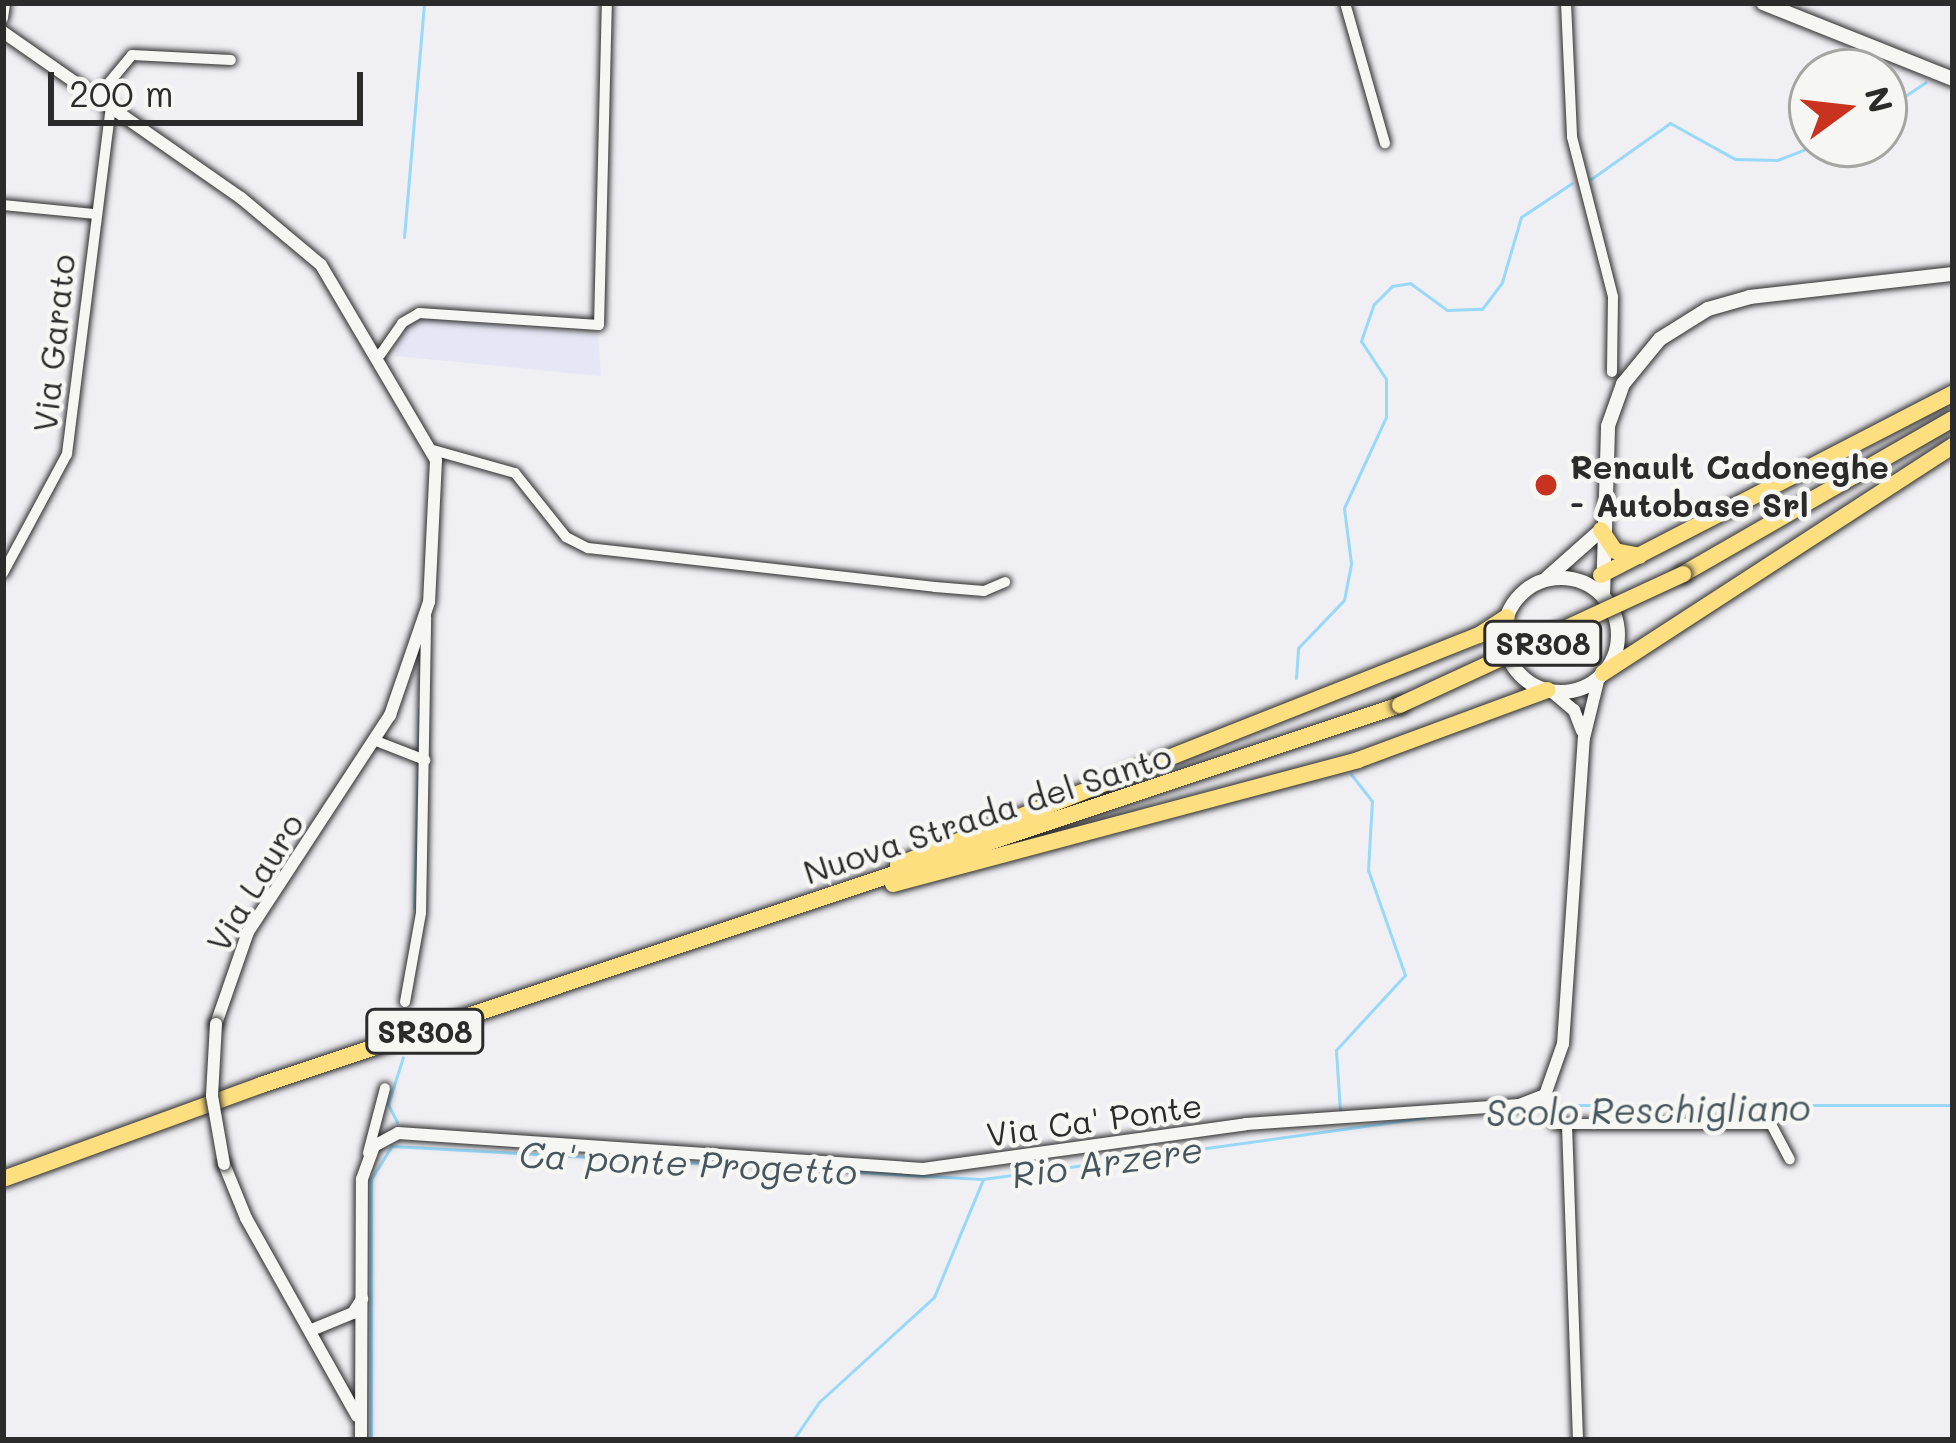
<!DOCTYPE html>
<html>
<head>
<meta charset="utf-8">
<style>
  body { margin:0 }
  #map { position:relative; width:1956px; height:1443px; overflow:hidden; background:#efeff4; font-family:Mali,sans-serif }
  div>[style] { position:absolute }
  .built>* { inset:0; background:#e6e6f6 }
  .stream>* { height:3px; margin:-1.5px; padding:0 1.5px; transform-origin:1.5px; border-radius:1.5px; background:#98d9fa }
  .roads { filter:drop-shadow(0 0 3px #2b2b2b) drop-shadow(0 0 3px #2b2b2b) }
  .minor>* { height:10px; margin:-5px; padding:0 5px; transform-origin:5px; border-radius:5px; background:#f6f6f2 }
  .tertiary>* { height:12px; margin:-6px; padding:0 6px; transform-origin:6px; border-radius:6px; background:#f6f6f2 }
  .secondary>* { height:14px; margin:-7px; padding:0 7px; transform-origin:7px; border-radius:7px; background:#f6f6f2 }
  .secondary>.ring { margin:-7px; padding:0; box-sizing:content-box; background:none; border:14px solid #f6f6f2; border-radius:50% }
  .trunk>* { height:16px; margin:-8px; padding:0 8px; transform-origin:8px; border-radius:8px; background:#fddf80 }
  .bridges { filter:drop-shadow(0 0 3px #2b2b2b) drop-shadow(0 0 3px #2b2b2b) }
  .tertiary-bridge>* { height:12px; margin:-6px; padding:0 6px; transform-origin:6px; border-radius:6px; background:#f6f6f2 }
  .trunk-bridge>* { height:16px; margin:-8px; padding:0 8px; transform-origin:8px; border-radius:8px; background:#fddf80 }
  .dots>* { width:33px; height:33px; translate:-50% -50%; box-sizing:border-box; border:6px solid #f6f6f2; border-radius:50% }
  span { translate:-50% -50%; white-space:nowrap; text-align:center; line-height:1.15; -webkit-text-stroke:9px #f6f6f2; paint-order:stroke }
  .shield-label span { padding:3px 9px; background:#f6f6f2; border:3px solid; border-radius:9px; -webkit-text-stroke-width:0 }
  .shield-label { font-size:30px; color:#2b2b2b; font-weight:700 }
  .street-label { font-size:33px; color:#2b2b2b }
  .poi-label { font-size:33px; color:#2b2b2b; font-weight:700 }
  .left { translate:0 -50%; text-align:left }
  .water-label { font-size:36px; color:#46565f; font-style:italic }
  .frame { position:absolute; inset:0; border:6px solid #2b2b2b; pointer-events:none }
  .north { position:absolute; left:1788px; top:48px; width:120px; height:120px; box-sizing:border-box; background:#f6f6f2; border:3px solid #a5a5a2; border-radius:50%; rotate:75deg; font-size:33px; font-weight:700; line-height:48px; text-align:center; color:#2b2b2b }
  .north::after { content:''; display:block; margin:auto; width:42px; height:54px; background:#c8321e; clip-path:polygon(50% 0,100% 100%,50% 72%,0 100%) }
  .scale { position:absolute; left:48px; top:72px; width:315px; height:54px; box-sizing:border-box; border:6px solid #2b2b2b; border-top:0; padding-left:15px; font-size:36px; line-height:42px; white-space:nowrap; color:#2b2b2b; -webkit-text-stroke:9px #f6f6f2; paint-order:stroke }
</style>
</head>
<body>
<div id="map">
  <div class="built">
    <div style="clip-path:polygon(416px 317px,598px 335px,601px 376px,396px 356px,405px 323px)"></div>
  </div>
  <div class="stream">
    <div style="left:1884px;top:110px;width:50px;rotate:-33.7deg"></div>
    <div style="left:1591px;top:179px;width:97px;rotate:-35.3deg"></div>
    <div style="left:1670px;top:123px;width:74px;rotate:29deg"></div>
    <div style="left:1735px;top:159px;width:42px;rotate:1.4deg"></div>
    <div style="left:1777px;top:160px;width:45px;rotate:-20.9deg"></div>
    <div style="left:404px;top:237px;width:235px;rotate:-85.1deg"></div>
    <div style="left:1296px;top:678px;width:30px;rotate:-86deg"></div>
    <div style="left:1298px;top:648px;width:66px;rotate:-46.2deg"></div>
    <div style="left:1344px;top:600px;width:38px;rotate:-79deg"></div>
    <div style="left:1351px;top:563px;width:55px;rotate:-97.3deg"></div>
    <div style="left:1344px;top:508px;width:100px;rotate:-65.2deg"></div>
    <div style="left:1386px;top:417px;width:38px;rotate:-90deg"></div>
    <div style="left:1386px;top:379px;width:45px;rotate:-123.3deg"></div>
    <div style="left:1361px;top:341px;width:39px;rotate:-71deg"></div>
    <div style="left:1374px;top:304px;width:25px;rotate:-45deg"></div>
    <div style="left:1392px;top:286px;width:18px;rotate:-9deg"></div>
    <div style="left:1410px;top:283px;width:46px;rotate:36.1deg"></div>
    <div style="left:1447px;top:310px;width:35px;rotate:-2deg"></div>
    <div style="left:1482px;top:309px;width:34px;rotate:-53deg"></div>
    <div style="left:1502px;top:282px;width:68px;rotate:-73.7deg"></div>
    <div style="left:1521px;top:217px;width:61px;rotate:-33.7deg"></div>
    <div style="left:418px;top:753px;width:44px;rotate:-88.7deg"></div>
    <div style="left:414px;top:908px;width:145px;rotate:-88.4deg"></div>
    <div style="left:1553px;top:1105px;width:400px"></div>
    <div style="left:1340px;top:1111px;width:61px;rotate:-93.8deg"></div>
    <div style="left:1336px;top:1050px;width:102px;rotate:-47.4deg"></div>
    <div style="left:1405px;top:975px;width:111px;rotate:-109.4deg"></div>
    <div style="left:1368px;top:870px;width:69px;rotate:-86.7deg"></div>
    <div style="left:1372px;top:801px;width:34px;rotate:-128deg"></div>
    <div style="left:397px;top:1122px;width:20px;rotate:-117deg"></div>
    <div style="left:388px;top:1104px;width:49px;rotate:-72.3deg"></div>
    <div style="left:371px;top:1440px;width:261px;rotate:-90deg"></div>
    <div style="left:371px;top:1179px;width:39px;rotate:-58deg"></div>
    <div style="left:392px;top:1146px;width:590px;rotate:3.21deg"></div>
    <div style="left:793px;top:1440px;width:46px;rotate:-55.6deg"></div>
    <div style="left:819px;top:1402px;width:156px;rotate:-42.4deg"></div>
    <div style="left:934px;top:1297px;width:128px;rotate:-67.4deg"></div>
    <div style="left:983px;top:1179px;width:445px;rotate:-7.9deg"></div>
  </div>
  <div class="roads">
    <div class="minor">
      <div style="left:1345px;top:3px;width:146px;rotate:74.1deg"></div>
      <div style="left:1566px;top:3px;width:134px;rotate:87.4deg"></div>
      <div style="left:1572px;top:137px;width:165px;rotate:75.6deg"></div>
      <div style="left:1613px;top:297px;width:75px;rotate:90.8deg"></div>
      <div style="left:3px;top:18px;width:15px;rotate:-82deg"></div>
      <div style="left:98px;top:96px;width:53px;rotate:-50.3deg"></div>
      <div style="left:132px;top:55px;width:99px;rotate:2.9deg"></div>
      <div style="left:3px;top:205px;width:91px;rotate:5.6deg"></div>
      <div style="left:380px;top:355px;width:39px;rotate:-55deg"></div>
      <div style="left:402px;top:323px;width:20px;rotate:-30deg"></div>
      <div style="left:419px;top:313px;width:180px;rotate:3.8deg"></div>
      <div style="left:599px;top:325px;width:322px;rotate:-88.6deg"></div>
      <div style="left:433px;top:450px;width:85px;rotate:15.7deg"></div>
      <div style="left:515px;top:473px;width:82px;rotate:51.4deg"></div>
      <div style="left:566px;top:537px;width:25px;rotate:27deg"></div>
      <div style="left:588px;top:548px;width:349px;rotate:6.4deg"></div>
      <div style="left:935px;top:587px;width:49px;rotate:4.7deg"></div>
      <div style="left:984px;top:591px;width:23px;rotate:-23deg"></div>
      <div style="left:3px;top:573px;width:135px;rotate:-61.7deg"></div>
      <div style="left:67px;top:454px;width:351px;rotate:-82.8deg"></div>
      <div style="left:376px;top:741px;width:53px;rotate:21.2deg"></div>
      <div style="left:405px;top:1002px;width:90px;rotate:-79.8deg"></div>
      <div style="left:421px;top:913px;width:296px;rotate:-89deg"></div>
      <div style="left:1545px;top:1095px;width:31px;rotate:71deg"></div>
      <div style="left:1555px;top:1124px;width:216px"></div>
      <div style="left:1771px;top:1124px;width:40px;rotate:62deg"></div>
      <div style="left:1567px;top:1125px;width:315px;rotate:88deg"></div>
      <div style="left:368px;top:1153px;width:67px;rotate:-75.3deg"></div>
    </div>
    <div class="tertiary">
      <div style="left:3px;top:32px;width:290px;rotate:34.9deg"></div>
      <div style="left:241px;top:198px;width:104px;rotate:39.9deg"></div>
      <div style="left:321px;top:265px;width:226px;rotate:59.5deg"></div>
      <div style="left:436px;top:460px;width:142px;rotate:92.8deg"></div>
      <div style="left:429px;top:602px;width:120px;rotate:109deg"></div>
      <div style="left:390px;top:715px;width:259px;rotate:123.2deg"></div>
      <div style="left:248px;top:932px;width:97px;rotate:109.2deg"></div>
      <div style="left:1551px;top:691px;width:30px;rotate:40deg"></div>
      <div style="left:1574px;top:710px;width:22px;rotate:69deg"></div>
      <div style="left:224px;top:1164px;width:58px;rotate:67.8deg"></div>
      <div style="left:246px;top:1218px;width:227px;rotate:60.7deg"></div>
      <div style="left:314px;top:1329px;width:42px;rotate:-22.3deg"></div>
      <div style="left:353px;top:1313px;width:17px;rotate:-57deg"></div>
      <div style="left:361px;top:1440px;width:261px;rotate:-89.8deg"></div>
      <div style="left:362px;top:1179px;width:35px;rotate:-70deg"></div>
      <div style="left:374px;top:1146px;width:27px;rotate:-28deg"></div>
      <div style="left:398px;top:1133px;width:526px;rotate:3.92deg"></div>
      <div style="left:923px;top:1169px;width:326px;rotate:-7.9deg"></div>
      <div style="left:1246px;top:1124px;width:274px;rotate:-4deg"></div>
      <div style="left:1519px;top:1105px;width:28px;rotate:-21deg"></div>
      <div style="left:1545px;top:1095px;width:54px;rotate:-70.6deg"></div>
      <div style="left:1563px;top:1044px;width:307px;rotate:-86.1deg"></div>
      <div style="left:1584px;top:738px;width:63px;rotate:-76.2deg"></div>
    </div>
    <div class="secondary">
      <div style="left:1763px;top:3px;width:205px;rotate:21.8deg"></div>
      <div style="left:1547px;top:578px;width:72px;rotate:-41.6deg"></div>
      <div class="ring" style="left:1504px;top:578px;width:100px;height:100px"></div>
      <div style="left:1603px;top:597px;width:171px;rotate:-88.3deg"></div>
      <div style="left:1608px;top:426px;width:45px;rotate:-70.3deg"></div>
      <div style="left:1623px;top:384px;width:58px;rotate:-50.6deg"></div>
      <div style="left:1660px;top:339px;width:57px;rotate:-32deg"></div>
      <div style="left:1708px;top:309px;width:44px;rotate:-15.9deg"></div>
      <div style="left:1750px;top:297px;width:204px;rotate:-6.5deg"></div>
    </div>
    <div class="trunk">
      <div style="left:1601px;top:530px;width:25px;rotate:56deg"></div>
      <div style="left:1615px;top:551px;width:25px;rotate:11deg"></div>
      <div style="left:1683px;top:574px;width:311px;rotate:-29.9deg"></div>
      <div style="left:1601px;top:575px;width:396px;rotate:-27.3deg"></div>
      <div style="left:1603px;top:673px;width:417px;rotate:-33deg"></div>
      <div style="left:898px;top:865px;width:625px;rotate:-21.6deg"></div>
      <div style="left:1479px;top:635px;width:33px;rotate:-33deg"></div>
      <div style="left:893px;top:884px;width:481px;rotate:-14.9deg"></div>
      <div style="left:1358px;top:760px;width:202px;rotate:-20.3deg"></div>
      <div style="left:3px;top:1179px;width:275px;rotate:-20deg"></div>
      <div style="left:261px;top:1085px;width:1201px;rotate:-18.45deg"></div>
    </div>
  </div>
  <div class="bridges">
    <div class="tertiary-bridge">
      <div style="left:216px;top:1024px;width:72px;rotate:93.2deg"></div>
      <div style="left:212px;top:1096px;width:69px;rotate:80deg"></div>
    </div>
    <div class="trunk-bridge">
      <div style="left:1400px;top:705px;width:312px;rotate:-24.8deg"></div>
    </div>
  </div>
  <div class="dots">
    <div style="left:1546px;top:485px;background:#c8321e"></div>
  </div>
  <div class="shield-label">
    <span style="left:1543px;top:643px">SR308</span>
    <span style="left:425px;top:1031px">SR308</span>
  </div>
  <div class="street-label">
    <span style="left:53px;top:343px;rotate:-84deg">Via Garato</span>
    <span style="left:987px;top:813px;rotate:-18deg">Nuova Strada del Santo</span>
    <span style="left:254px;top:882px;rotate:-59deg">Via Lauro</span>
    <span style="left:1094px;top:1119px;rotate:-8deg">Via Ca' Ponte</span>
  </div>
  <div class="poi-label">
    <span class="left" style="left:1570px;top:485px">Renault Cadoneghe<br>- Autobase Srl</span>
  </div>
  <div class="water-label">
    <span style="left:1648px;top:1109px;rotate:-1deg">Scolo Reschigliano</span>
    <span style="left:1107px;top:1161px;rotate:-8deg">Rio Arzere</span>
    <span style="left:688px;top:1162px;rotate:3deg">Ca' ponte Progetto</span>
  </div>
  <div class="frame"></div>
  <div class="north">N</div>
  <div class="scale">200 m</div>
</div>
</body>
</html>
